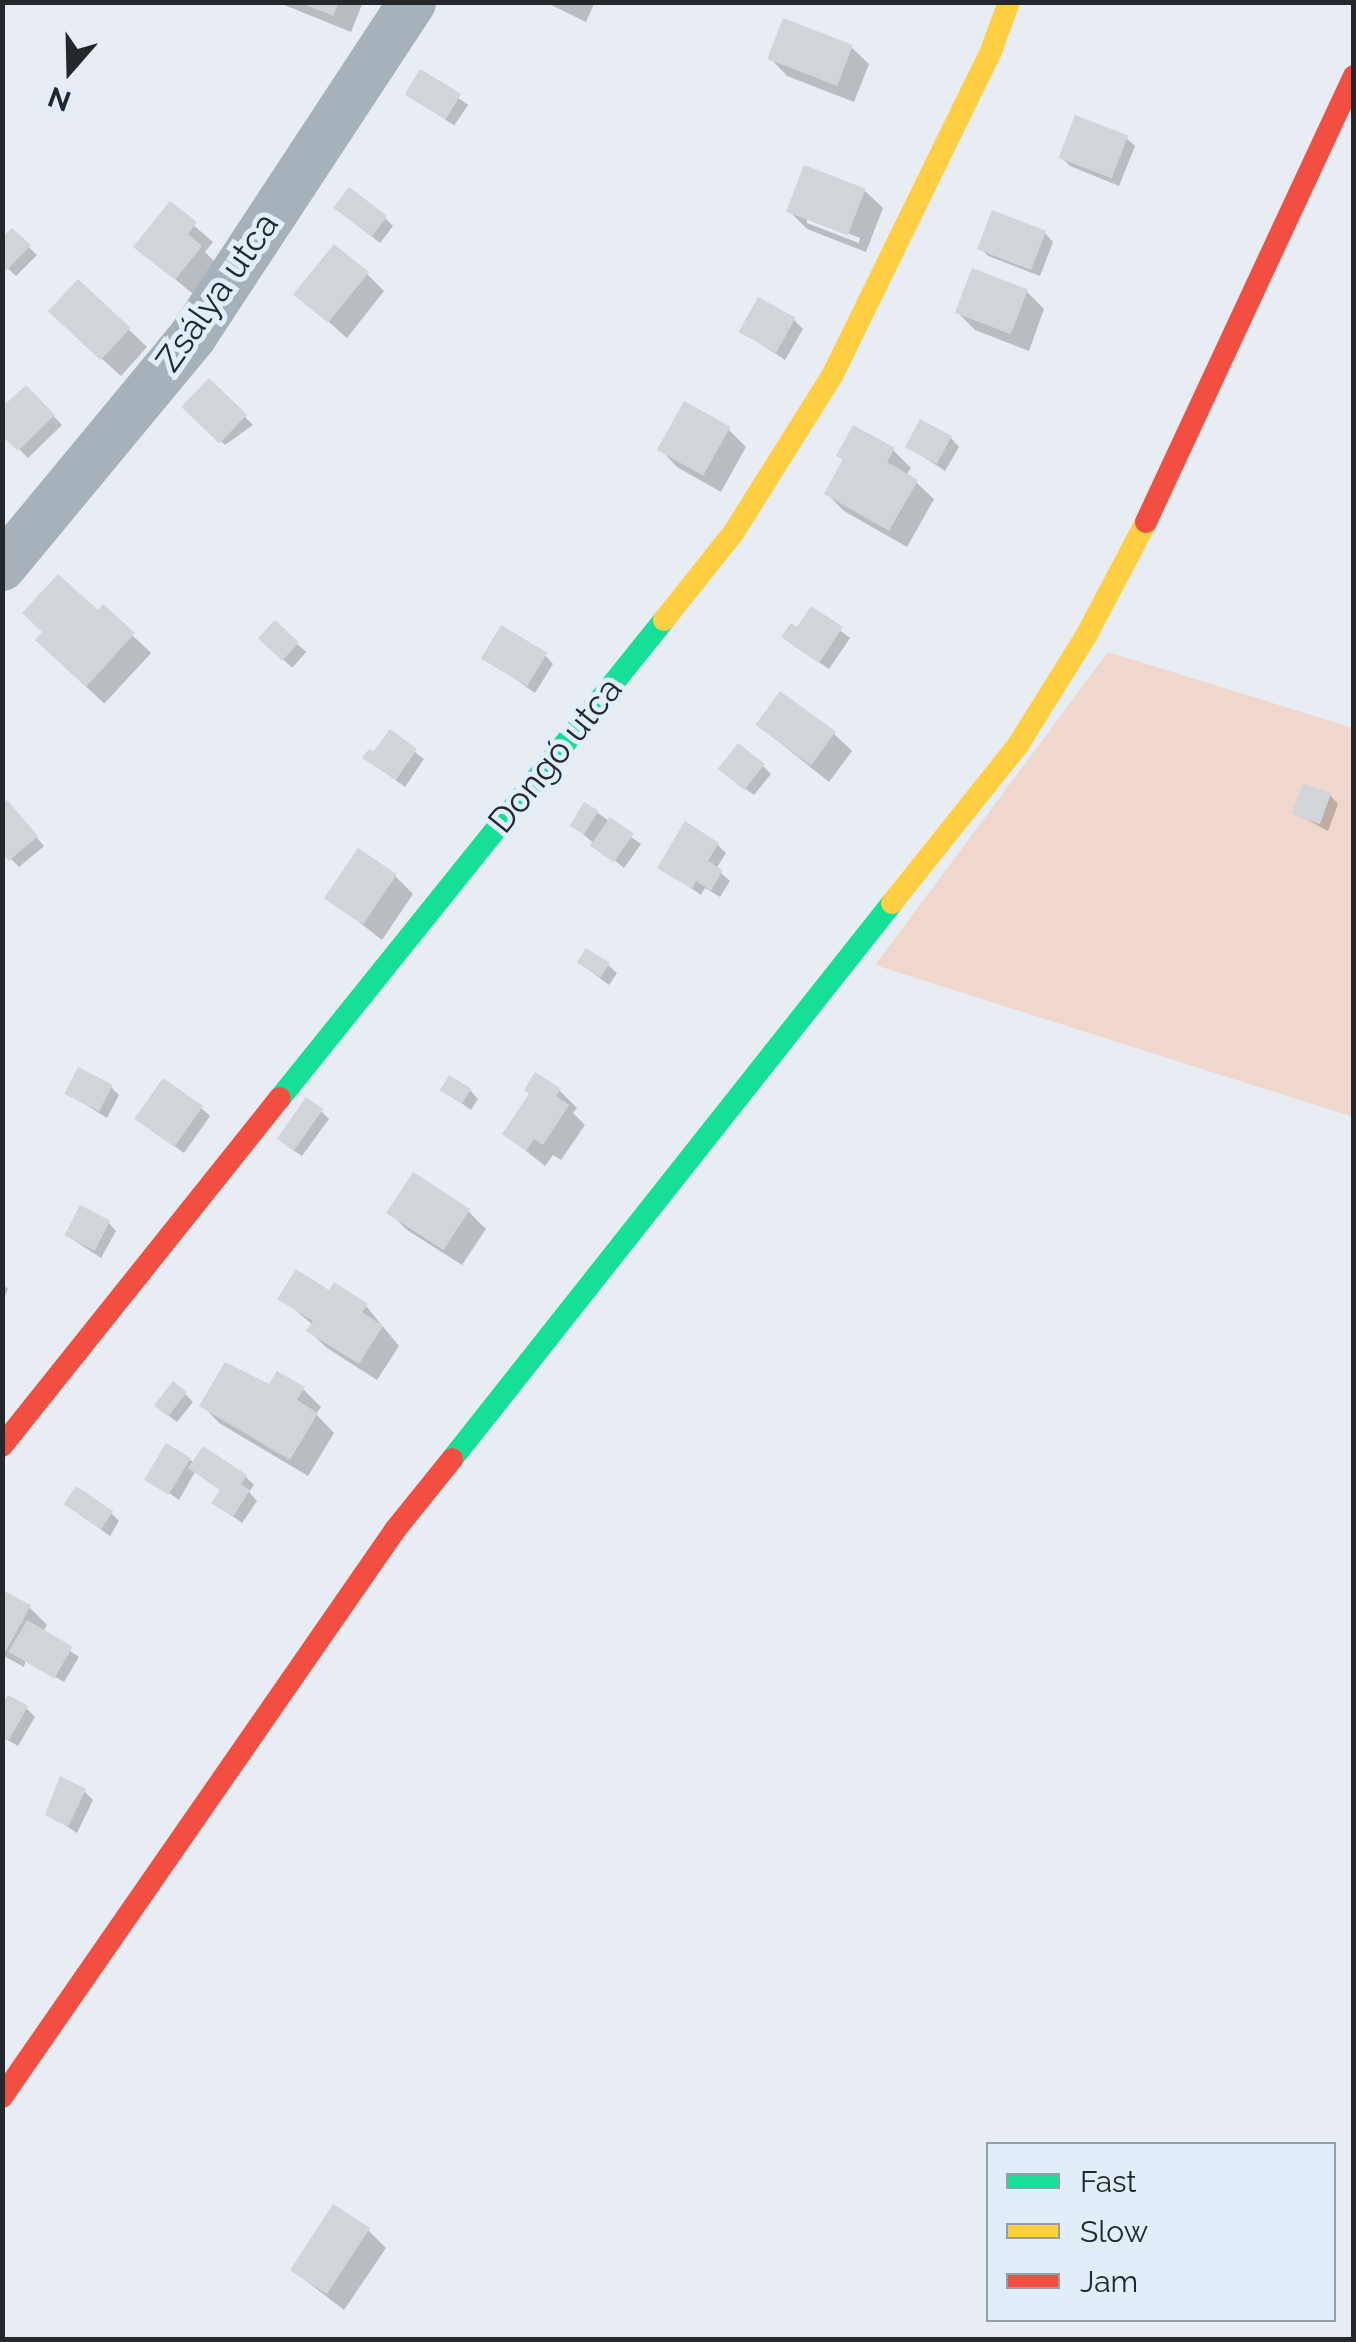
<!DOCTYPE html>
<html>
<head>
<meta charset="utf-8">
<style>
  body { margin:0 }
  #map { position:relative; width:1356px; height:2342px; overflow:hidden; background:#e7edf3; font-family:Raleway,sans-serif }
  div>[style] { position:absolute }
  .green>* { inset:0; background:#f0d7ce }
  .shadow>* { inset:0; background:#0003; transform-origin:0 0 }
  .building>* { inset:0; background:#d0d5da; transform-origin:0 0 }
  .street>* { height:48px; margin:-24px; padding:0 24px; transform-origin:24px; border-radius:24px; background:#a6b1b9 }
  .fast>* { height:22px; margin:-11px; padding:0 11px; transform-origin:11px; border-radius:11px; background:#16e098 }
  .slow>* { height:22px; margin:-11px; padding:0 11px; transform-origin:11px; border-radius:11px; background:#ffcf43 }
  .jam>* { height:22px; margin:-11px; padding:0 11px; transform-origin:11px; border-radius:11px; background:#f24e42 }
  span { translate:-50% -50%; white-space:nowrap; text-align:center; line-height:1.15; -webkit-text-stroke:10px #e1eef9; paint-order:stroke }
  .street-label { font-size:35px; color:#23282c }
  .frame { position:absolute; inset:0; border:5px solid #23282c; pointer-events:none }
  .legend { position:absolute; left:986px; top:2142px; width:350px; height:180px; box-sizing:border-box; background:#e1eef9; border:2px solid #959fa7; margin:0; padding:12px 18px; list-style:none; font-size:30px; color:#23282c }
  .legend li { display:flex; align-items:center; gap:20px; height:50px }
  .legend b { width:50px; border:2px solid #959fa7 }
  .north { position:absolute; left:20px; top:20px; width:100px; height:100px; -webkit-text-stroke:8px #e1eef9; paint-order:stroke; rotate:200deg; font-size:28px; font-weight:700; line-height:40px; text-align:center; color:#23282c }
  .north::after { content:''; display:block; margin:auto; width:35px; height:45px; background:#23282c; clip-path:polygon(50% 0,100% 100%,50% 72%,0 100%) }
</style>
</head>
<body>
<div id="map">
  <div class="green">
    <div style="clip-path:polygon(1108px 652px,1353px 728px,1353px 1117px,875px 965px)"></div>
  </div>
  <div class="shadow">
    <div style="clip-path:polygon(277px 2px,363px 2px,351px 32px)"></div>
    <div style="clip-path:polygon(545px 2px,595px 2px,586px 22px)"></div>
    <div style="clip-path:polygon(851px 47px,869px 64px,854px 102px,787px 76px,770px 58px)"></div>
    <div style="left:421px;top:73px;width:57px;height:25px;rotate:34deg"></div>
    <div style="clip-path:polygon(1126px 138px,1135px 146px,1119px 186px,1070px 166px,1062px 158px)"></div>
    <div style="clip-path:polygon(evenodd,865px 191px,883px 208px,866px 252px,807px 229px,789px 211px,865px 191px,807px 217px,860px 238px,859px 243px,807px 223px,807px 217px)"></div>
    <div style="clip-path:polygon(170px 205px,213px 242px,205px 252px,218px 265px,194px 295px,137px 247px)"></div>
    <div style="clip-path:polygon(344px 215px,385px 218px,393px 226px,380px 243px)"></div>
    <div style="clip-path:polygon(12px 231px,37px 255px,16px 276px,2px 263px)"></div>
    <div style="clip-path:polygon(1045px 233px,1053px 242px,1040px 276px,988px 256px,980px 248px)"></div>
    <div style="clip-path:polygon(367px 274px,384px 291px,347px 338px,297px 294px)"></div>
    <div style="clip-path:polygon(79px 282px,147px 347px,121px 376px,69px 329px)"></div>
    <div style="clip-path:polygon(1027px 292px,1044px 309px,1029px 351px,975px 330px,957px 312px)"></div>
    <div style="clip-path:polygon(794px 320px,803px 329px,785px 360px,741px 331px)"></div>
    <div style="clip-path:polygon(209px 381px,253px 425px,225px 445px,185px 407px)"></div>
    <div style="clip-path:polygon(26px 388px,62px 425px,28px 458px,2px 432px)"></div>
    <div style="clip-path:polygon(728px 429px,746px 447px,721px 492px,677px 467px,660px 449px)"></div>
    <div style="clip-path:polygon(951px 438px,959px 447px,945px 471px,907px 446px)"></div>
    <div style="clip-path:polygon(893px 450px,911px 468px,907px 474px,934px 499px,907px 547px,844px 511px,827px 494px)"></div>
    <div style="left:103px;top:608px;width:66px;height:69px;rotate:43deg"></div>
    <div style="clip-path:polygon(812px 609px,850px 638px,829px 669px,793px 645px)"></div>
    <div style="left:275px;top:624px;width:42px;height:21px;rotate:42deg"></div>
    <div style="clip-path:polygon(545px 655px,553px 664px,535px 693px,484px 657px)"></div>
    <div style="clip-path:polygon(758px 725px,834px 734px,852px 751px,829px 782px)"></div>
    <div style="clip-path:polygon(390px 733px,424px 759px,405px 787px,366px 758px,375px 754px)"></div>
    <div style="clip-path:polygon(763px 766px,771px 774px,754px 795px,729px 777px)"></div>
    <div style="clip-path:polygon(1330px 795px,1338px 804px,1328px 831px,1295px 813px)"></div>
    <div style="clip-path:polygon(15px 812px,44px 846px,19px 867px,2px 850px)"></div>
    <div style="clip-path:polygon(598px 813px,641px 844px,624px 868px,573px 826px)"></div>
    <div style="clip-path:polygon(718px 845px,726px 853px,716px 869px,730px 881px,720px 897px,705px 888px,701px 895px,660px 867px)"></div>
    <div style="clip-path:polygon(395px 876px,413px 894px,382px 940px,328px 898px)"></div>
    <div style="clip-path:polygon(580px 963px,608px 965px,617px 973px,609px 985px)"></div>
    <div style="clip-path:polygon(111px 1087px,119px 1095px,107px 1118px,67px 1093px)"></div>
    <div style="clip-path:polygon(442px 1089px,470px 1090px,478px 1099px,471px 1110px)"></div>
    <div style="clip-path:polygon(559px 1090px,577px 1108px,573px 1113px,585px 1125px,561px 1160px,553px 1155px,545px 1166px,505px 1134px)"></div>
    <div style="clip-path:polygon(201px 1108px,210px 1116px,184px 1153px,138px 1119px)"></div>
    <div style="clip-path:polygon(321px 1111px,329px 1119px,302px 1156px,287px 1146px)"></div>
    <div style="clip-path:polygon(468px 1211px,486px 1229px,462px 1265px,407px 1230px,389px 1212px)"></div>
    <div style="clip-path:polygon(108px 1222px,116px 1231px,101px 1258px,66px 1235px)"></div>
    <div style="clip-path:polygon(2px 1284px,8px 1289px,2px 1303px)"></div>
    <div style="clip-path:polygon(330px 1293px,366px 1306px,399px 1346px,377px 1380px,327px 1348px,309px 1331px,313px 1325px,281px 1298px)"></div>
    <div style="clip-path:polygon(270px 1387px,303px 1389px,321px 1407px,316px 1414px,334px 1433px,308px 1476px,219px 1423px,202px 1405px)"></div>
    <div style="clip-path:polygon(185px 1394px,193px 1402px,177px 1422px,165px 1413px)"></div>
    <div style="clip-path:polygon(189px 1460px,246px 1477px,254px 1485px,249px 1492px,257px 1501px,242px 1523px,215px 1503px,222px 1491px,195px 1472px,179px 1500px,148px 1479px)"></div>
    <div style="clip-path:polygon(67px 1505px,111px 1513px,119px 1521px,110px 1536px)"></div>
    <div style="clip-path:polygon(2px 1593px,29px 1607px,47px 1625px,43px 1632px,79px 1657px,64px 1682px,26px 1660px,24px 1667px,2px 1655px)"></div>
    <div style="clip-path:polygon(26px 1708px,35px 1717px,18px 1746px,2px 1737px,2px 1709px)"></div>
    <div style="clip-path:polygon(85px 1792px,93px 1800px,77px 1833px,48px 1814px)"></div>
    <div style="clip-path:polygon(368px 2230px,386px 2248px,344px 2310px,292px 2270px)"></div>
  </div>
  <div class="building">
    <div style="clip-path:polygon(299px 2px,339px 2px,333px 16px)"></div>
    <div style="left:783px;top:18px;width:75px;height:44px;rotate:21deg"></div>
    <div style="left:420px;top:69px;width:48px;height:30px;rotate:31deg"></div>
    <div style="left:1075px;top:115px;width:57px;height:46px;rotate:21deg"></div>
    <div style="left:804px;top:165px;width:66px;height:50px;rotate:21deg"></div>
    <div style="left:349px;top:187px;width:48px;height:26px;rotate:37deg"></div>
    <div style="clip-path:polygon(170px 201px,197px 222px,188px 234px,202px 246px,175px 280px,133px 247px)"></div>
    <div style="left:992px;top:210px;width:58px;height:42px;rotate:21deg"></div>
    <div style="clip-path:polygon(12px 228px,31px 245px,7px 270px,2px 266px,2px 238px)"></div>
    <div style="left:334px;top:244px;width:45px;height:65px;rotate:39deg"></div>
    <div style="left:972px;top:268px;width:60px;height:48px;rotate:21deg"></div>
    <div style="left:78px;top:279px;width:72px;height:44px;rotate:43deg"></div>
    <div style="left:758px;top:297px;width:43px;height:40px;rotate:29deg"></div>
    <div style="left:209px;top:378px;width:53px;height:40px;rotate:44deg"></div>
    <div style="clip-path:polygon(26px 385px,55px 415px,18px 451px,2px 436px,2px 407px)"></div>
    <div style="left:684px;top:401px;width:53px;height:56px;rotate:29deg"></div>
    <div style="left:920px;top:419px;width:36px;height:32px;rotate:28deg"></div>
    <div style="clip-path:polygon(853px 425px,895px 448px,887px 462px,918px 480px,889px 531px,824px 494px,843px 459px,836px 456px)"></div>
    <div style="clip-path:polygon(58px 574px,98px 610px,103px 604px,135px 633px,86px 687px,35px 640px,42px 632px,22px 613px)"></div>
    <div style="clip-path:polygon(811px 606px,843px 627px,819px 663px,781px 637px,791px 623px,797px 627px)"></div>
    <div style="left:275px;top:620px;width:33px;height:25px;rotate:43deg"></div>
    <div style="left:501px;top:625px;width:54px;height:39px;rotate:31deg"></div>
    <div style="left:780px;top:691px;width:69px;height:42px;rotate:36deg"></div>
    <div style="clip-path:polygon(390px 729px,417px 749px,396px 780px,362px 758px,369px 749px,374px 751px)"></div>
    <div style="left:738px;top:743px;width:34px;height:33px;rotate:38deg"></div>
    <div style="left:1303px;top:783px;width:30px;height:33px;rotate:20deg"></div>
    <div style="clip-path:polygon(7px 800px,38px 836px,9px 861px,2px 854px,2px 805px)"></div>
    <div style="left:584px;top:802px;width:17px;height:28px;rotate:31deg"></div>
    <div style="left:610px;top:817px;width:29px;height:35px;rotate:35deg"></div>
    <div style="clip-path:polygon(685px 821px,719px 843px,708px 861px,723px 870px,711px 891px,696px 881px,692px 889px,657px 868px)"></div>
    <div style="left:358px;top:848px;width:47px;height:61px;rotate:34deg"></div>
    <div style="left:586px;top:948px;width:28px;height:17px;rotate:32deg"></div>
    <div style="left:78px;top:1067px;width:39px;height:30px;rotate:27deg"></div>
    <div style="clip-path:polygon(535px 1072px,561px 1089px,556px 1096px,569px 1105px,543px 1145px,534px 1139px,526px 1151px,502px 1134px,529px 1094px,524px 1090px)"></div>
    <div style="left:449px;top:1075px;width:26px;height:18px;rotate:31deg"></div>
    <div style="left:163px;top:1078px;width:49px;height:50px;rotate:35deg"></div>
    <div style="left:306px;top:1097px;width:21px;height:51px;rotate:35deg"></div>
    <div style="left:413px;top:1172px;width:68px;height:49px;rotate:33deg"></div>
    <div style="left:80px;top:1205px;width:34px;height:34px;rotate:27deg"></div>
    <div style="clip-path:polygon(296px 1269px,329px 1290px,334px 1282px,368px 1304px,362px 1312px,383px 1326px,359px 1364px,306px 1331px,313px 1321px,277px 1299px)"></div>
    <div style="clip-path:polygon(225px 1362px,269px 1384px,277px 1371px,305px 1387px,297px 1400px,318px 1413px,290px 1460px,199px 1406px)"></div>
    <div style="left:173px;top:1381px;width:18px;height:31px;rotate:38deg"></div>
    <div style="left:166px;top:1443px;width:29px;height:43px;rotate:31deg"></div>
    <div style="clip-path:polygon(203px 1446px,247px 1475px,241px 1484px,250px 1490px,233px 1517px,211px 1503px,220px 1490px,188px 1468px)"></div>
    <div style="left:76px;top:1486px;width:45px;height:22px;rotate:34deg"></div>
    <div style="clip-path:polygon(2px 1590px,31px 1605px,6px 1651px,2px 1649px)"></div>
    <div style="left:27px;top:1620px;width:53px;height:37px;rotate:30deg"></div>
    <div style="clip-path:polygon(8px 1695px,28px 1706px,9px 1740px,2px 1736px,2px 1704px)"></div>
    <div style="clip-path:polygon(60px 1776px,86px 1789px,68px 1827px,45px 1815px)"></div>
    <div style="left:333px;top:2204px;width:44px;height:79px;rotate:33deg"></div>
  </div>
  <div class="street">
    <div style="left:2px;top:567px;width:300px;rotate:-50.4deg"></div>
    <div style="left:193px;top:336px;width:399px;rotate:-56.7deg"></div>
  </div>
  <div class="fast">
    <div style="left:280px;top:1098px;width:613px;rotate:-51.22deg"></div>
    <div style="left:452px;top:1459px;width:709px;rotate:-51.64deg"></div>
  </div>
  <div class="slow">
    <div style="left:664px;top:620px;width:112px;rotate:-51.5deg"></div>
    <div style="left:734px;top:532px;width:184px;rotate:-57.9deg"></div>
    <div style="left:832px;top:376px;width:362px;rotate:-63.9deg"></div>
    <div style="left:991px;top:51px;width:52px;rotate:-69.8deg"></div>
    <div style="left:892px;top:903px;width:202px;rotate:-51.4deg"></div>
    <div style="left:1018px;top:745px;width:128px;rotate:-58deg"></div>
    <div style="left:1086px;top:636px;width:129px;rotate:-62.2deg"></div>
  </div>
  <div class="jam">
    <div style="left:1146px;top:522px;width:492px;rotate:-65deg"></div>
    <div style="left:2px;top:1446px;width:445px;rotate:-51.4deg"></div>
    <div style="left:2px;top:2097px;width:690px;rotate:-55.27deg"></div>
    <div style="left:395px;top:1530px;width:91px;rotate:-51.2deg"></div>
  </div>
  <div class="street-label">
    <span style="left:217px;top:292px;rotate:-55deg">Zsálya utca</span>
    <span style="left:555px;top:755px;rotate:-51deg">Dongó utca</span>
  </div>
  <div class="frame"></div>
  <ul class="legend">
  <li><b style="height:12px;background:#16e098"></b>Fast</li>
  <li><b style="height:12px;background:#ffcf43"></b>Slow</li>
  <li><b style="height:12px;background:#f24e42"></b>Jam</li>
  </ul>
  <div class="north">N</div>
</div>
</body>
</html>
